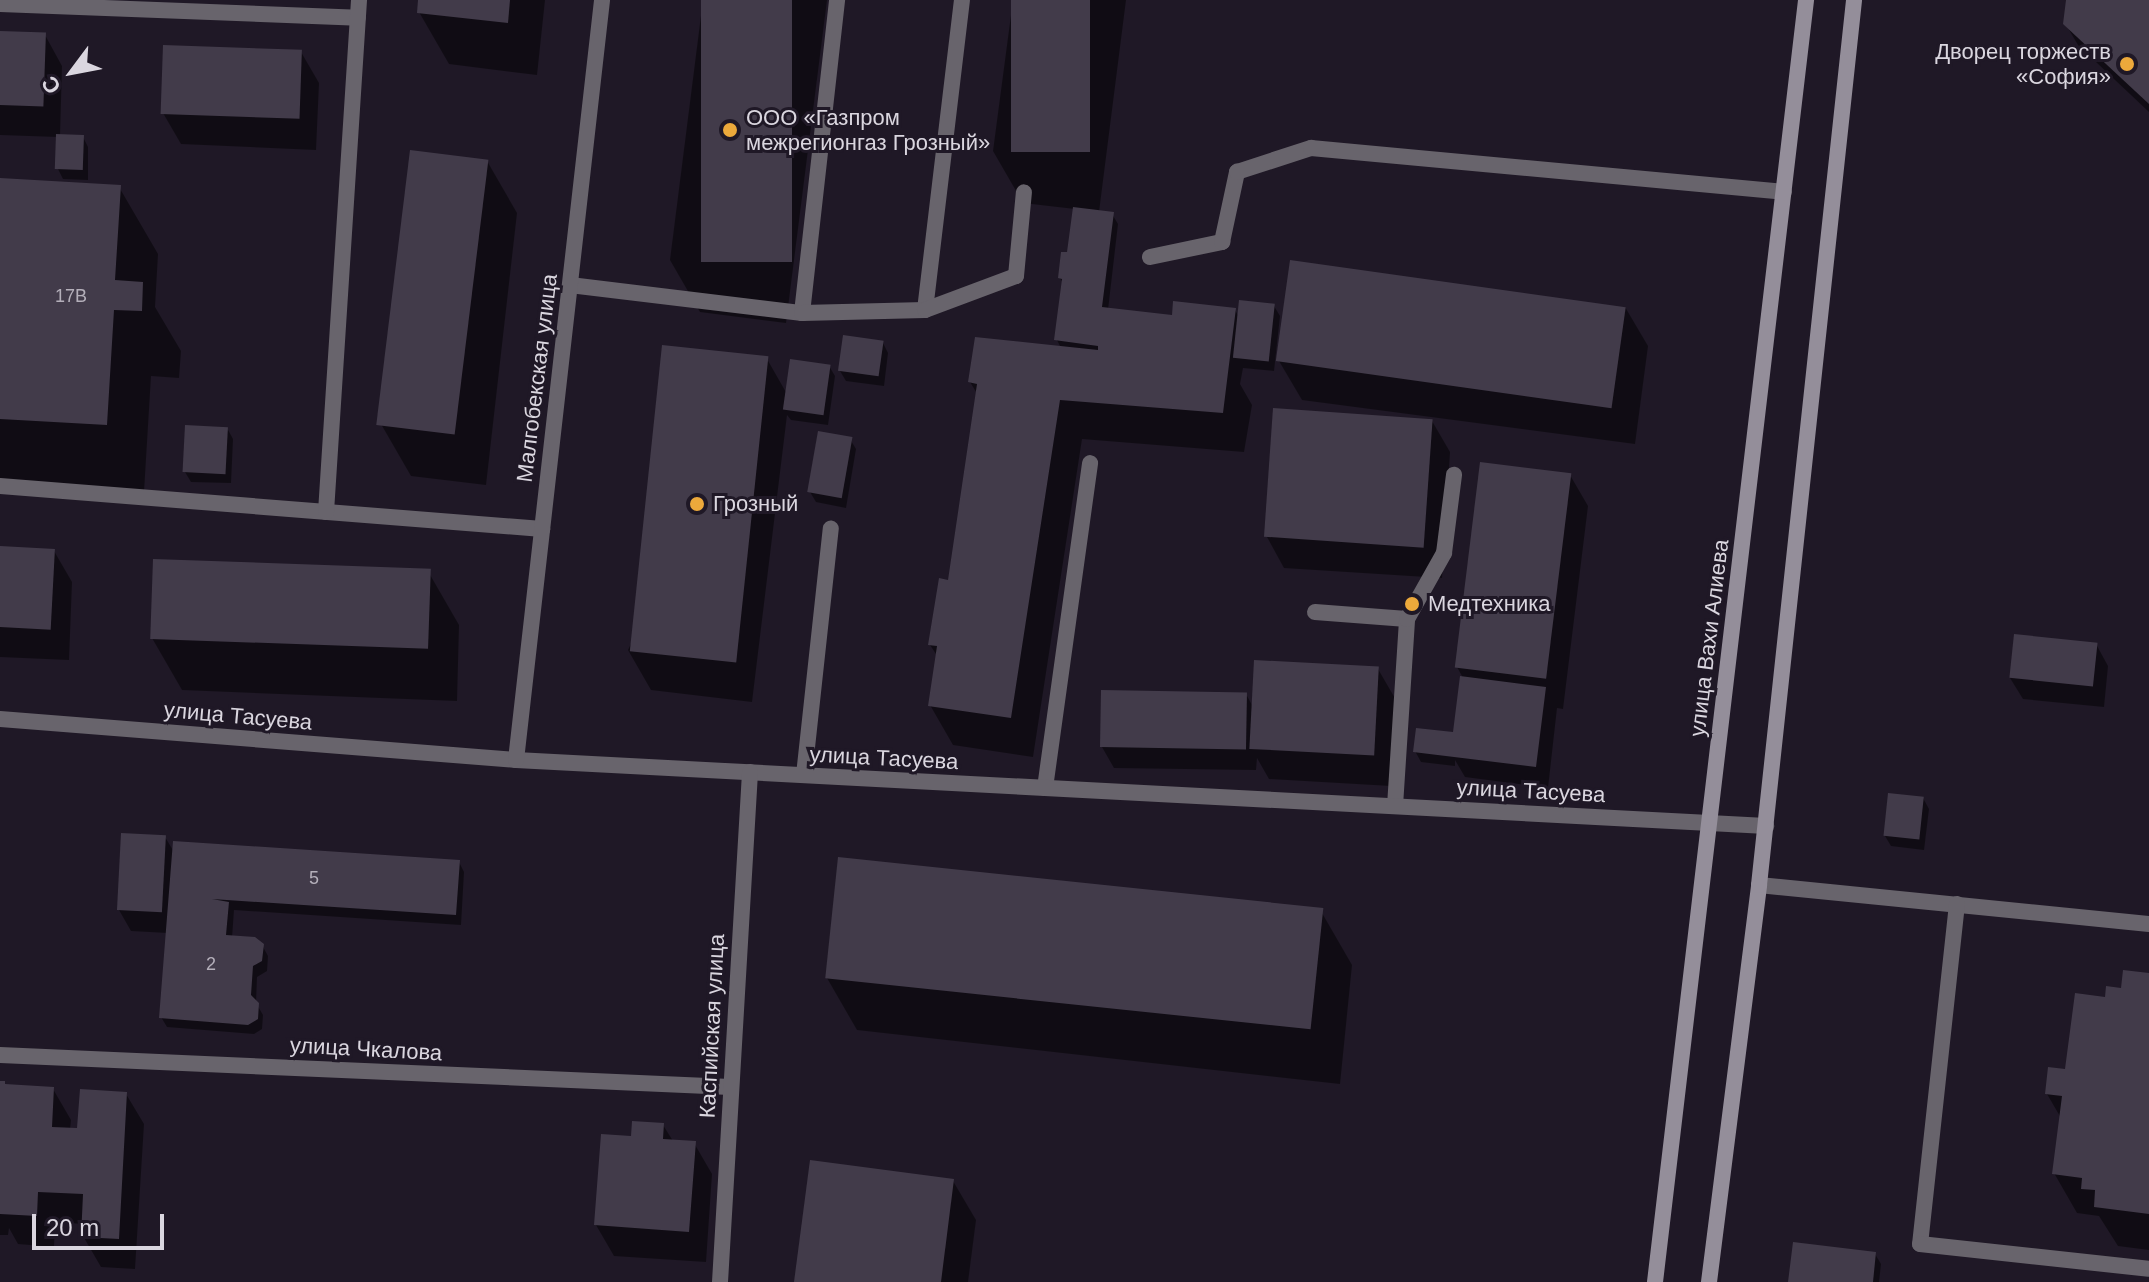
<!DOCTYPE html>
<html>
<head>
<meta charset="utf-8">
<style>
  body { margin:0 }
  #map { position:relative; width:2149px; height:1282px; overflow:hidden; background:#1f1826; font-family:Arial,sans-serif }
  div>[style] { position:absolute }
  .shadow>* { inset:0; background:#0007 }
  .building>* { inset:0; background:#423b4a; transform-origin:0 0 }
  .lane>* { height:16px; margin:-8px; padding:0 8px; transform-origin:8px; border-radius:8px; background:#68646c }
  .street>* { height:16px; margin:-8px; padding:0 8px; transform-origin:8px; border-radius:8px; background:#68646c }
  .secondary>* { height:16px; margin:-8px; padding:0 8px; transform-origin:8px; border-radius:8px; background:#948e9a }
  .dots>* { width:22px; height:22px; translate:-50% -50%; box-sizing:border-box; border:4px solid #1f1826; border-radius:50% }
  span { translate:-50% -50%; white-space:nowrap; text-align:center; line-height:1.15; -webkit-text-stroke:6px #1f1826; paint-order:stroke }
  .number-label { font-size:18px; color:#b4afba }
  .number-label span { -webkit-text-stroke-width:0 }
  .poi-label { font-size:22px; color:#dad6df }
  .right { translate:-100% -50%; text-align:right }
  .left { translate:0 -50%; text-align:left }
  .street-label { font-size:22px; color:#dad6df }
  .north { position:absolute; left:32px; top:32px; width:80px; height:80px; -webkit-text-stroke:6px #1f1826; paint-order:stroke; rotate:238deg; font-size:22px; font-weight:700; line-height:32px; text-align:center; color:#dad6df }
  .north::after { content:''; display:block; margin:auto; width:28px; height:36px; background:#dad6df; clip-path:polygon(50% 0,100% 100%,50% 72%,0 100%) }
  .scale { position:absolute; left:32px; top:1214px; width:132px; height:36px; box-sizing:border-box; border:4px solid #dad6df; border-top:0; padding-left:10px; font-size:24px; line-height:28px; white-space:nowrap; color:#dad6df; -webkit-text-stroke:6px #1f1826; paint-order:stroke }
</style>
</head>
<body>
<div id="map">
  <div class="shadow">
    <div style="clip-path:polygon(420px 0,545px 0,537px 75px,449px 64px,419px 12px)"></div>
    <div style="clip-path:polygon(703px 0,827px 0,786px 323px,700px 312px,670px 260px)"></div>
    <div style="clip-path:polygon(1013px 0,1126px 0,1099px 212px,1112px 214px,1118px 224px,1108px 310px,1173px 317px,1235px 310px,1239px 317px,1274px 306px,1280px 316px,1274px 371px,1243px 368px,1240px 384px,1252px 405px,1244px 452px,1082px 439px,1033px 757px,953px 745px,930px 705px,938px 657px,930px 645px,949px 582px,978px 395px,970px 382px,1061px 348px,1057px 340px,1064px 285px,1060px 278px,1069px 254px,1075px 209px,1023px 203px,993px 151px)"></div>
    <div style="clip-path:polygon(2068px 0,2149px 0,2149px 112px,2078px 45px,2065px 23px)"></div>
    <div style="clip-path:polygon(0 33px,45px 35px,62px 66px,60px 136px,83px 137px,88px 147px,88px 180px,63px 179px,58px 169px,58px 137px,0 135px)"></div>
    <div style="clip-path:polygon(301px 52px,319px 83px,316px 150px,181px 144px,163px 113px)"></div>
    <div style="clip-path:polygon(487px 161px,517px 213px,486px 485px,411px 476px,381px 424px)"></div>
    <div style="clip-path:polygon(0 180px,119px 187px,158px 254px,155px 307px,181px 351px,179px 378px,151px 376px,144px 492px,0 483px)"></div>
    <div style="clip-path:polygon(1625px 307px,1648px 346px,1635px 444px,1302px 400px,1279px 361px)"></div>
    <div style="clip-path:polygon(883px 343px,888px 353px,884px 386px,846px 381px,840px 371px)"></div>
    <div style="clip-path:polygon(767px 359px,787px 394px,829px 366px,835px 376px,828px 425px,791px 420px,787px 415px,752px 702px,651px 690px,628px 650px)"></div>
    <div style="clip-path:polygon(1432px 421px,1450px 452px,1442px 578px,1284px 568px,1267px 537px)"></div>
    <div style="clip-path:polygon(227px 428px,233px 439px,231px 483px,191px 482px,185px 472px)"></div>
    <div style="clip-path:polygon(850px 439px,856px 449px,846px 508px,816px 502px,810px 492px)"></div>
    <div style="clip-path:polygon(1570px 475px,1588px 506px,1563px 709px,1557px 708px,1548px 788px,1465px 777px,1455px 760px,1455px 766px,1421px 762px,1415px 751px,1455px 736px,1462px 676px,1457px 667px)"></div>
    <div style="clip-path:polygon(0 548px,54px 551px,72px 582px,69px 660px,0 657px)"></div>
    <div style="clip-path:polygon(429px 573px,459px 625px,457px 701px,182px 690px,152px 638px)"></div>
    <div style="clip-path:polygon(2096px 644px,2108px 666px,2104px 707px,2023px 699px,2010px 678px)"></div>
    <div style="clip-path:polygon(1378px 669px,1396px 700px,1391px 786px,1269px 779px,1257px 758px,1256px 770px,1114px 768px,1102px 747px,1246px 694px,1253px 707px)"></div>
    <div style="clip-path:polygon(1923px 798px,1929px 809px,1924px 850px,1891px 846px,1885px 836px)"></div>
    <div style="clip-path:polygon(165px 837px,174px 852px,459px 862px,464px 872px,461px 925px,234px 910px,232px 938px,262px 945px,268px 956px,267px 971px,257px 977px,256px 1003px,263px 1015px,262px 1029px,254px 1034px,167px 1027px,161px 1017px,168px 933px,131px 931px,119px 910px)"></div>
    <div style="clip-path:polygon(1322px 913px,1352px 965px,1340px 1084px,857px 1030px,827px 978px)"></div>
    <div style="clip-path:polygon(2149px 975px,2149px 1250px,2118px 1246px,2099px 1216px,2077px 1213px,2054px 1173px,2061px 1118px,2047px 1094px,2067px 1072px,2107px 999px)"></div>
    <div style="clip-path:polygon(0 1083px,6px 1087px,53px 1089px,71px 1120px,70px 1130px,79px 1130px,126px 1094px,144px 1124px,135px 1269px,101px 1267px,83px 1236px,83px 1224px,55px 1222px,54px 1247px,18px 1244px,9px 1228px,8px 1235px,0 1235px)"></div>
    <div style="clip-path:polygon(663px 1125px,673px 1141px,694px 1143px,712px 1174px,706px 1262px,614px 1256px,596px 1225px,632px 1138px)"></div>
    <div style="clip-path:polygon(953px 1181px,976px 1220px,968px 1282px,796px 1282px)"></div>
    <div style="clip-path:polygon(1875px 1254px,1881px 1264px,1879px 1282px,1790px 1282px)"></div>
  </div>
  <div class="building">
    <div style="clip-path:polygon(418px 0,510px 0,508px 23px,417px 13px)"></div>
    <div style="left:701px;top:0;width:91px;height:262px"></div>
    <div style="left:1011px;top:0;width:79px;height:152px"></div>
    <div style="clip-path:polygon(2066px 0,2149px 0,2149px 104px,2063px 24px)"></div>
    <div style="left:0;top:31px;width:46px;height:74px;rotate:2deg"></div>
    <div style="left:163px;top:45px;width:139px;height:69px;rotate:2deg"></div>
    <div style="left:56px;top:134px;width:28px;height:35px;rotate:2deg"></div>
    <div style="left:410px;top:150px;width:79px;height:277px;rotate:7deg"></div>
    <div style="clip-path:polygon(0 178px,121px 185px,115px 280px,143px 282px,142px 311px,114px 310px,107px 425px,0 419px)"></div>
    <div style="clip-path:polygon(1073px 207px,1114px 212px,1102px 307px,1172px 315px,1173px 301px,1236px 308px,1223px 413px,1060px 400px,1011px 718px,928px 706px,937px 646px,928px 645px,939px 578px,948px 580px,977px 384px,968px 382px,975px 337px,1098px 350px,1098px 346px,1054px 340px,1062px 279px,1058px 278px,1061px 252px,1067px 252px)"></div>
    <div style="left:1290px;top:260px;width:339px;height:102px;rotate:8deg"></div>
    <div style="left:1239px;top:300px;width:36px;height:58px;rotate:6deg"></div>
    <div style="left:843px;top:335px;width:41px;height:36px;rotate:8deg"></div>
    <div style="left:662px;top:345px;width:107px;height:308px;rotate:6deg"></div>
    <div style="left:790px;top:359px;width:41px;height:51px;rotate:8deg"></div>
    <div style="left:1273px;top:408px;width:160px;height:129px;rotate:4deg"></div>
    <div style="left:185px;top:425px;width:43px;height:47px;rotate:3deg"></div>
    <div style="left:818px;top:431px;width:35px;height:62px;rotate:10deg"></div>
    <div style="left:1480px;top:462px;width:92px;height:207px;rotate:7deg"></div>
    <div style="left:0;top:546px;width:55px;height:81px;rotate:3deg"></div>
    <div style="left:153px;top:559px;width:278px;height:80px;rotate:2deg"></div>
    <div style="left:2014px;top:634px;width:84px;height:44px;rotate:6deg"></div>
    <div style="left:1254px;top:660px;width:125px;height:89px;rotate:3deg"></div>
    <div style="clip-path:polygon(1460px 676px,1546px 687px,1536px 767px,1413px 752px,1416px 728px,1453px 732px)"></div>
    <div style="left:1101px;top:690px;width:146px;height:57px;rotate:1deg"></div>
    <div style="left:1888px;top:793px;width:36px;height:43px;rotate:6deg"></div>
    <div style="left:121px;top:833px;width:45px;height:77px;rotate:3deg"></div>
    <div style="clip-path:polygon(173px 841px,460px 860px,456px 915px,212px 899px,229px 902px,226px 935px,255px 937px,264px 944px,262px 961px,253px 966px,251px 995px,259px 1003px,258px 1019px,248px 1025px,159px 1018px)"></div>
    <div style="left:838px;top:857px;width:488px;height:122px;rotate:6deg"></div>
    <div style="clip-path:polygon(2123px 970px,2149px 973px,2149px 1214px,2094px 1207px,2095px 1190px,2081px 1189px,2082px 1178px,2052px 1174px,2062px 1096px,2045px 1094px,2048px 1067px,2065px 1069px,2075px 993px,2105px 997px,2106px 986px,2121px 988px)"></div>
    <div style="clip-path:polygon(0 1081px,5px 1081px,5px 1084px,54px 1087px,52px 1127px,77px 1128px,80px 1089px,127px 1092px,119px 1239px,81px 1237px,83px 1194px,38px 1192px,37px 1216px,0 1214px)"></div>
    <div style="clip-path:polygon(632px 1121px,664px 1123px,663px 1139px,696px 1141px,689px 1232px,594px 1225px,601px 1134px,631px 1136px)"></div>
    <div style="clip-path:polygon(810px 1160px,954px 1179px,941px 1282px,794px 1282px)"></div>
    <div style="clip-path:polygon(1793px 1242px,1876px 1252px,1873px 1282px,1788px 1282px)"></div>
  </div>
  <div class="lane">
    <div style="left:0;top:4px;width:358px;rotate:2.2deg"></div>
    <div style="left:1150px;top:257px;width:74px;rotate:-11.8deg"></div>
    <div style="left:1222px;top:242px;width:72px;rotate:-77.9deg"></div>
    <div style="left:1237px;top:172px;width:78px;rotate:-18deg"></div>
    <div style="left:1311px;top:148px;width:475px;rotate:5.3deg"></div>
    <div style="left:570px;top:285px;width:234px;rotate:6.9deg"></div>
    <div style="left:802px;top:313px;width:315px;rotate:-83.6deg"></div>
    <div style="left:925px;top:310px;width:312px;rotate:-83.2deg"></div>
    <div style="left:802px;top:313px;width:123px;rotate:-1.4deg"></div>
    <div style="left:925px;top:310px;width:97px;rotate:-20.5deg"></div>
    <div style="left:1016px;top:276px;width:84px;rotate:-84.6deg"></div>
    <div style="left:0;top:486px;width:544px;rotate:4.54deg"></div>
    <div style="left:326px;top:512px;width:513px;rotate:-86.31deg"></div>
    <div style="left:1315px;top:612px;width:92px;rotate:4.4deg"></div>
    <div style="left:804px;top:775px;width:248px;rotate:-83.8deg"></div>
    <div style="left:1045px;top:788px;width:328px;rotate:-82.1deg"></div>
    <div style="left:1395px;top:806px;width:187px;rotate:-86.3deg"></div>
    <div style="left:1407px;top:619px;width:76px;rotate:-60.7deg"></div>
    <div style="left:1444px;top:553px;width:79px;rotate:-82.7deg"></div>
    <div style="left:1759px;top:885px;width:392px;rotate:5.7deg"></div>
    <div style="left:1957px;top:904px;width:342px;rotate:96.2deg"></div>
    <div style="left:1920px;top:1244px;width:230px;rotate:6.2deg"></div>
  </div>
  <div class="street">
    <div style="left:0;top:719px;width:518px;rotate:4.54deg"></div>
    <div style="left:516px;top:760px;width:1252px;rotate:3.02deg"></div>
    <div style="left:516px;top:760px;width:765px;rotate:-83.54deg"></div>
    <div style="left:0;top:1055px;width:731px;rotate:2.51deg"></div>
    <div style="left:720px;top:1282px;width:511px;rotate:-86.63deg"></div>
  </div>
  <div class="secondary">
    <div style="left:1655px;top:1282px;width:1291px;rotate:-83.28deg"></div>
    <div style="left:1709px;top:1282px;width:400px;rotate:-82.8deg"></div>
    <div style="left:1759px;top:885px;width:890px;rotate:-83.87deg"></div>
  </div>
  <div class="dots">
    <div style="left:2127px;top:64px;background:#eca93b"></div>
    <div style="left:730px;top:130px;background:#eca93b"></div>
    <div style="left:697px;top:504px;background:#eca93b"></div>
    <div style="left:1412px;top:604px;background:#eca93b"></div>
  </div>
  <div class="number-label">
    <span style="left:71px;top:296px">17В</span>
    <span style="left:314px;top:878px">5</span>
    <span style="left:211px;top:964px">2</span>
  </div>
  <div class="poi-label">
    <span class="right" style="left:2111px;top:64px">Дворец торжеств<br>«София»</span>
    <span class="left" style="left:746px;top:130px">ООО «Газпром<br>межрегионгаз Грозный»</span>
    <span class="left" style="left:713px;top:504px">Грозный</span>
    <span class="left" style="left:1428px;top:604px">Медтехника</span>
  </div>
  <div class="street-label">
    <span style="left:537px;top:378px;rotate:-83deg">Малгобекская улица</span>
    <span style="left:1709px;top:638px;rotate:-83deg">улица Вахи Алиева</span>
    <span style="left:238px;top:716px;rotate:5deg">улица Тасуева</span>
    <span style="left:884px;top:758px;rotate:3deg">улица Тасуева</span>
    <span style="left:1531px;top:791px;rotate:3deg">улица Тасуева</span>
    <span style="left:712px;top:1026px;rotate:-87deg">Каспийская улица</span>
    <span style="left:366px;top:1049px;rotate:3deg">улица Чкалова</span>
  </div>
  <div class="north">С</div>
  <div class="scale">20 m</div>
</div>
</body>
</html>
